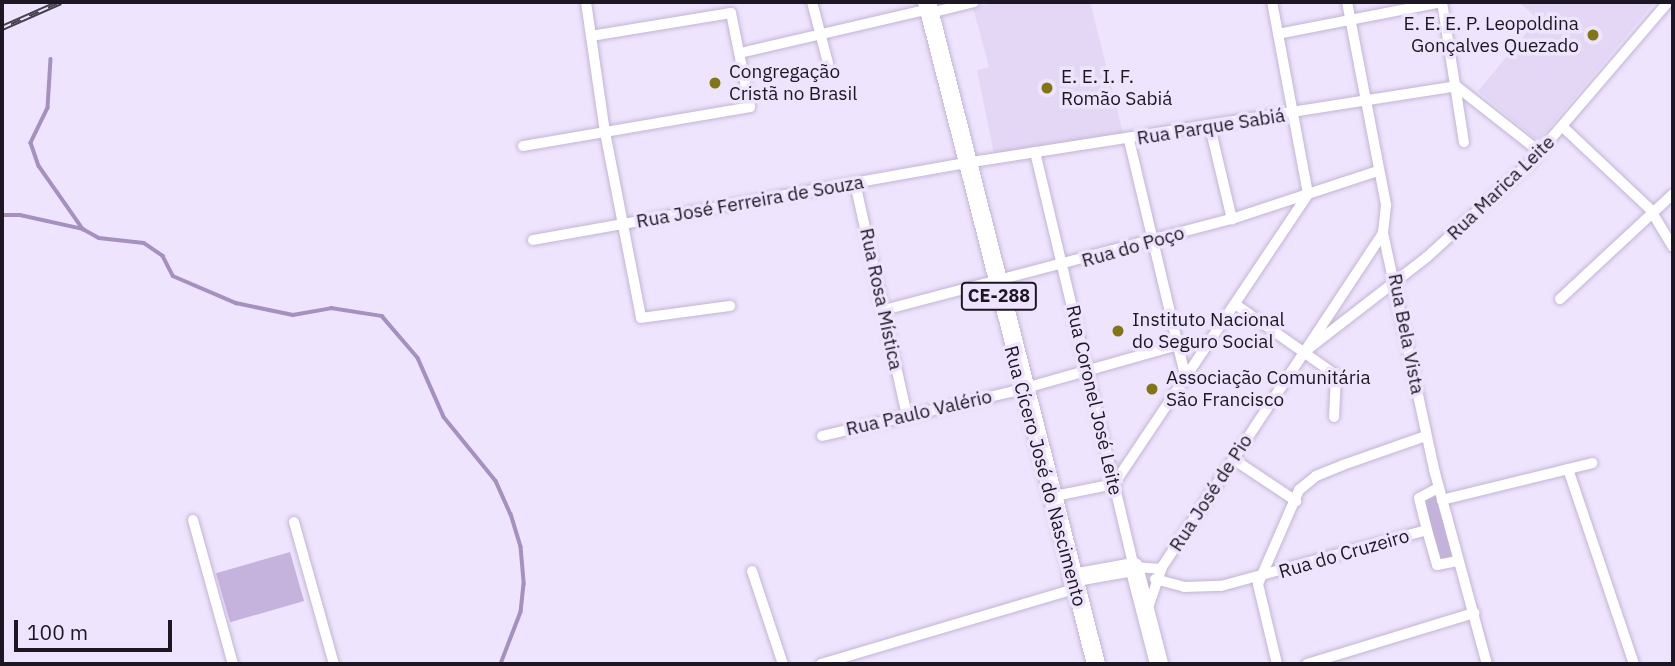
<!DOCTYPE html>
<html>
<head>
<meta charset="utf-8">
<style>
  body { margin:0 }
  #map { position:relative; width:1675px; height:666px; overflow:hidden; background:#efe4fe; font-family:"IBM Plex Sans",sans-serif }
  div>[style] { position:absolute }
  .built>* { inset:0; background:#e4d7f6 }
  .green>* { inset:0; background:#c5b2dd; transform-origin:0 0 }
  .stream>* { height:3.5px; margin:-1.75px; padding:0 1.75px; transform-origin:1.75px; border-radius:1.75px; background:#a590c0 }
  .roads { filter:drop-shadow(0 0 2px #c2b5d4) drop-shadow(0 0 2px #c2b5d4) }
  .minor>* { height:10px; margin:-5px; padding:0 5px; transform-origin:5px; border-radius:5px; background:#fff }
  .primary>* { height:18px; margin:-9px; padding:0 9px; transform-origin:9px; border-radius:9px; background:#fff }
  .rail>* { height:6px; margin-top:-3px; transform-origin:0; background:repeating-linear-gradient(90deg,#efe4fe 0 10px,#46404e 0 20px); box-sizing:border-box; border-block:2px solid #46404e }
  .dots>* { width:19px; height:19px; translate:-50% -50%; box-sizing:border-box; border:4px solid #efe4fe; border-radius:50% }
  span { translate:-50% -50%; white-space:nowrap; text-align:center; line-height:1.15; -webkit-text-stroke:7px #efe4fe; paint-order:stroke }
  .shield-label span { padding:2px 5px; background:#efe4fe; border:2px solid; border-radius:5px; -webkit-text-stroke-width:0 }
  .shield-label { font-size:18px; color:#1c1722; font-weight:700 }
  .poi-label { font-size:19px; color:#1c1722 }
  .right { translate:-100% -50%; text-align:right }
  .left { translate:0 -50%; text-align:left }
  .street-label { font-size:19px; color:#1c1722 }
  .frame { position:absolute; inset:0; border:4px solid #1c1722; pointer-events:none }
  .scale { position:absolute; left:14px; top:620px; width:158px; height:32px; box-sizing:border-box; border:4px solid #1c1722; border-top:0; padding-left:9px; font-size:21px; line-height:24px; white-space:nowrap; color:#1c1722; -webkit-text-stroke:5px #efe4fe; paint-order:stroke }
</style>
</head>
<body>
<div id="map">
  <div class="built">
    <div style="clip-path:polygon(996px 2px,1090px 2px,1123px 133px,994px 154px,977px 70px,989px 67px,973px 8px)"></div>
    <div style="clip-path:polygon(1518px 2px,1655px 2px,1538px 141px,1478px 91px,1538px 19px)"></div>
  </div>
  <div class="green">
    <div style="clip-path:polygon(1435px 493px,1455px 557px,1440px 561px,1424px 497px)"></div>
    <div style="left:290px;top:552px;width:51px;height:77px;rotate:74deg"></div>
  </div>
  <div class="stream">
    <div style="left:51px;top:59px;width:49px;rotate:93.5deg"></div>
    <div style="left:48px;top:108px;width:39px;rotate:116deg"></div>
    <div style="left:31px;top:143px;width:24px;rotate:71deg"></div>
    <div style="left:39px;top:166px;width:77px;rotate:55.1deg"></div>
    <div style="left:2px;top:215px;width:18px"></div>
    <div style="left:20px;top:215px;width:65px;rotate:12.5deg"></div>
    <div style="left:83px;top:229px;width:18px;rotate:29deg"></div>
    <div style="left:99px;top:238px;width:45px;rotate:6.3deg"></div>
    <div style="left:144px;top:243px;width:23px;rotate:34deg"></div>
    <div style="left:163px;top:256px;width:22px;rotate:63deg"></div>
    <div style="left:173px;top:276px;width:69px;rotate:23.2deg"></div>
    <div style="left:236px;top:303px;width:58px;rotate:11.9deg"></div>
    <div style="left:293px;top:315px;width:39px;rotate:-10deg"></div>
    <div style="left:331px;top:308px;width:52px;rotate:8.9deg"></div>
    <div style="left:382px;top:316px;width:55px;rotate:49.4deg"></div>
    <div style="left:418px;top:358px;width:64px;rotate:66.2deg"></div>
    <div style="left:444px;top:417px;width:82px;rotate:50.9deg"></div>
    <div style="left:496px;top:481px;width:36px;rotate:66deg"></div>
    <div style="left:511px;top:514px;width:34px;rotate:73deg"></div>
    <div style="left:521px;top:547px;width:37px;rotate:85deg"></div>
    <div style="left:524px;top:584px;width:28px;rotate:96deg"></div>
    <div style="left:521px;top:612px;width:56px;rotate:111deg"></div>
  </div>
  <div class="roads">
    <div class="minor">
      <div style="left:586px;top:2px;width:131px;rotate:81.7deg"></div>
      <div style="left:605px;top:132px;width:189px;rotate:79deg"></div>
      <div style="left:641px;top:318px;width:90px;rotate:-7.7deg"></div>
      <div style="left:812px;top:2px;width:63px;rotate:75.3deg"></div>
      <div style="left:1347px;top:2px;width:207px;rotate:79.1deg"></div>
      <div style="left:1386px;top:205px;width:28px;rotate:96deg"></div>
      <div style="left:1383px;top:233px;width:246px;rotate:77.8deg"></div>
      <div style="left:1435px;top:473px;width:198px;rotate:74.8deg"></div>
      <div style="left:1442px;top:2px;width:142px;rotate:81.1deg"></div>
      <div style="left:930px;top:13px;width:45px;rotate:-14deg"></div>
      <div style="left:1278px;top:34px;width:167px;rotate:-11deg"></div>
      <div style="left:740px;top:53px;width:194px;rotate:-13.1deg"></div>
      <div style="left:1456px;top:86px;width:107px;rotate:38.2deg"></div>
      <div style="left:1210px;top:127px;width:95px;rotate:76.6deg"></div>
      <div style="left:1564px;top:128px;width:118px;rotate:43.3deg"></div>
      <div style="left:1650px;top:209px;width:44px;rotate:58.8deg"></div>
      <div style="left:1129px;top:140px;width:246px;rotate:76.6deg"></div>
      <div style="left:523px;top:146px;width:230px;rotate:-9.7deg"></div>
      <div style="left:750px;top:107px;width:96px;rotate:-101.4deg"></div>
      <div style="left:731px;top:13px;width:142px;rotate:170.7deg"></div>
      <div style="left:1035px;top:152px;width:427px;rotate:76.6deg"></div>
      <div style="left:1134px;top:567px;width:27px;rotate:4deg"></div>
      <div style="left:855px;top:183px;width:239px;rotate:77.4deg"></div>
      <div style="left:533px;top:240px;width:440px;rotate:-10.1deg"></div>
      <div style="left:966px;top:163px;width:496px;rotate:-8.9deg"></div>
      <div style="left:1560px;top:299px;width:154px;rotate:-42.9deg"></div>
      <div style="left:1235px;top:304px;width:123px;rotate:35.1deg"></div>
      <div style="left:1336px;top:375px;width:42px;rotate:92.7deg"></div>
      <div style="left:884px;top:310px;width:360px;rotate:-14.7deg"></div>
      <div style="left:1232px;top:219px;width:154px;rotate:-18.2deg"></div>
      <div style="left:1308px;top:349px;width:150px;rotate:-37.7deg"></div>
      <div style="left:1427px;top:257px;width:141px;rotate:-42.4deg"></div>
      <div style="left:1531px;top:162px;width:211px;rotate:-49.4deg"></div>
      <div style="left:822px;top:436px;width:198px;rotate:-13.1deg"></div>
      <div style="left:1015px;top:391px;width:169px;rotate:-15.8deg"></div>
      <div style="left:1233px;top:459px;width:76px;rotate:33.7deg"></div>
      <div style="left:1568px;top:469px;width:206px;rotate:71.3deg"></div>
      <div style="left:1438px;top:488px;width:21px;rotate:152deg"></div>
      <div style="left:1419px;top:498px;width:33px;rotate:76deg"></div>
      <div style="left:1427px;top:530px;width:36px;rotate:74deg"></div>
      <div style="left:1437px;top:565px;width:21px;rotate:-11deg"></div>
      <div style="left:1050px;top:497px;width:65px;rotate:-11.5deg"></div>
      <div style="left:1114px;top:484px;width:349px;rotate:-56.2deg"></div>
      <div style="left:1308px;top:194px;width:195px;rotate:-100.6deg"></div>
      <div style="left:1442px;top:500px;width:155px;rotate:-13.8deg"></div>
      <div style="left:193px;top:520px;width:149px;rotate:74.5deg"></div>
      <div style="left:294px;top:522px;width:148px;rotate:74.3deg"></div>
      <div style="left:752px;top:571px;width:98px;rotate:71.6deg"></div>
      <div style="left:1155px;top:579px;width:30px;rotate:15deg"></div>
      <div style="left:1184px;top:587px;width:37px;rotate:-2deg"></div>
      <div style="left:1221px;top:586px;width:213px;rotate:-15.2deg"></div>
      <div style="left:1149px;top:605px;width:40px;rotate:-71.1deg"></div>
      <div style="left:1162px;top:567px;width:400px;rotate:-56.5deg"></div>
      <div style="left:821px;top:664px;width:265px;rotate:-16.5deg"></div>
      <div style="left:1277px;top:664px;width:82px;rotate:-103.4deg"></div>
      <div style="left:1258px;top:584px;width:103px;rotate:-66.4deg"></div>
      <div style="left:1299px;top:490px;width:22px;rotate:-39deg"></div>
      <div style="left:1316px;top:476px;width:29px;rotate:-22deg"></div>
      <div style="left:1343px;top:465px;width:88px;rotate:-19.3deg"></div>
      <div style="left:1307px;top:664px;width:175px;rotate:-17deg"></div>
    </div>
    <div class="primary">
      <div style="left:927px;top:2px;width:683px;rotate:75.68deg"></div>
      <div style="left:1072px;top:578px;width:63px;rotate:-10.1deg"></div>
      <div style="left:1134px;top:567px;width:100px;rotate:75.5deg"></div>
    </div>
  </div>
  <div class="rail">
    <div style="left:2px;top:28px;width:64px;rotate:-23.8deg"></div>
  </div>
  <div class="dots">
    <div style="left:1593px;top:35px;background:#817518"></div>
    <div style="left:715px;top:83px;background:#817518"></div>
    <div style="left:1047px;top:88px;background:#817518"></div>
    <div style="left:1118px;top:331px;background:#817518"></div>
    <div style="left:1152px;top:389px;background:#817518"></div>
  </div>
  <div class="shield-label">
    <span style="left:999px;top:296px">CE-288</span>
  </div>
  <div class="poi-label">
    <span class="right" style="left:1579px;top:35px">E. E. E. P. Leopoldina<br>Gonçalves Quezado</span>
    <span class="left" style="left:729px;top:83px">Congregação<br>Cristã no Brasil</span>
    <span class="left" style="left:1061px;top:88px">E. E. I. F.<br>Romão Sabiá</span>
    <span class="left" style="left:1132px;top:331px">Instituto Nacional<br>do Seguro Social</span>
    <span class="left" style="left:1166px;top:389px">Associação Comunitária<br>São Francisco</span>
  </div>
  <div class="street-label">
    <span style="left:1211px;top:127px;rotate:-9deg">Rua Parque Sabiá</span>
    <span style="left:1501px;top:188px;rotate:-44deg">Rua Marica Leite</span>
    <span style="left:750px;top:202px;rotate:-10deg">Rua José Ferreira de Souza</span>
    <span style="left:1133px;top:247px;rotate:-16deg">Rua do Poço</span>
    <span style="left:881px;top:299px;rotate:78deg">Rua Rosa Mística</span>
    <span style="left:1406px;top:334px;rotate:79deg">Rua Bela Vista</span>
    <span style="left:1094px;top:400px;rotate:77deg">Rua Coronel José Leite</span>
    <span style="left:919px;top:413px;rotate:-13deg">Rua Paulo Valério</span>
    <span style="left:1045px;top:476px;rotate:75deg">Rua Cícero José do Nascimento</span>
    <span style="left:1211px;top:493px;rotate:-57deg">Rua José de Pio</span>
    <span style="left:1344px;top:554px;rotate:-16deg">Rua do Cruzeiro</span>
  </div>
  <div class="frame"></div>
  <div class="scale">100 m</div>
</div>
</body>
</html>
